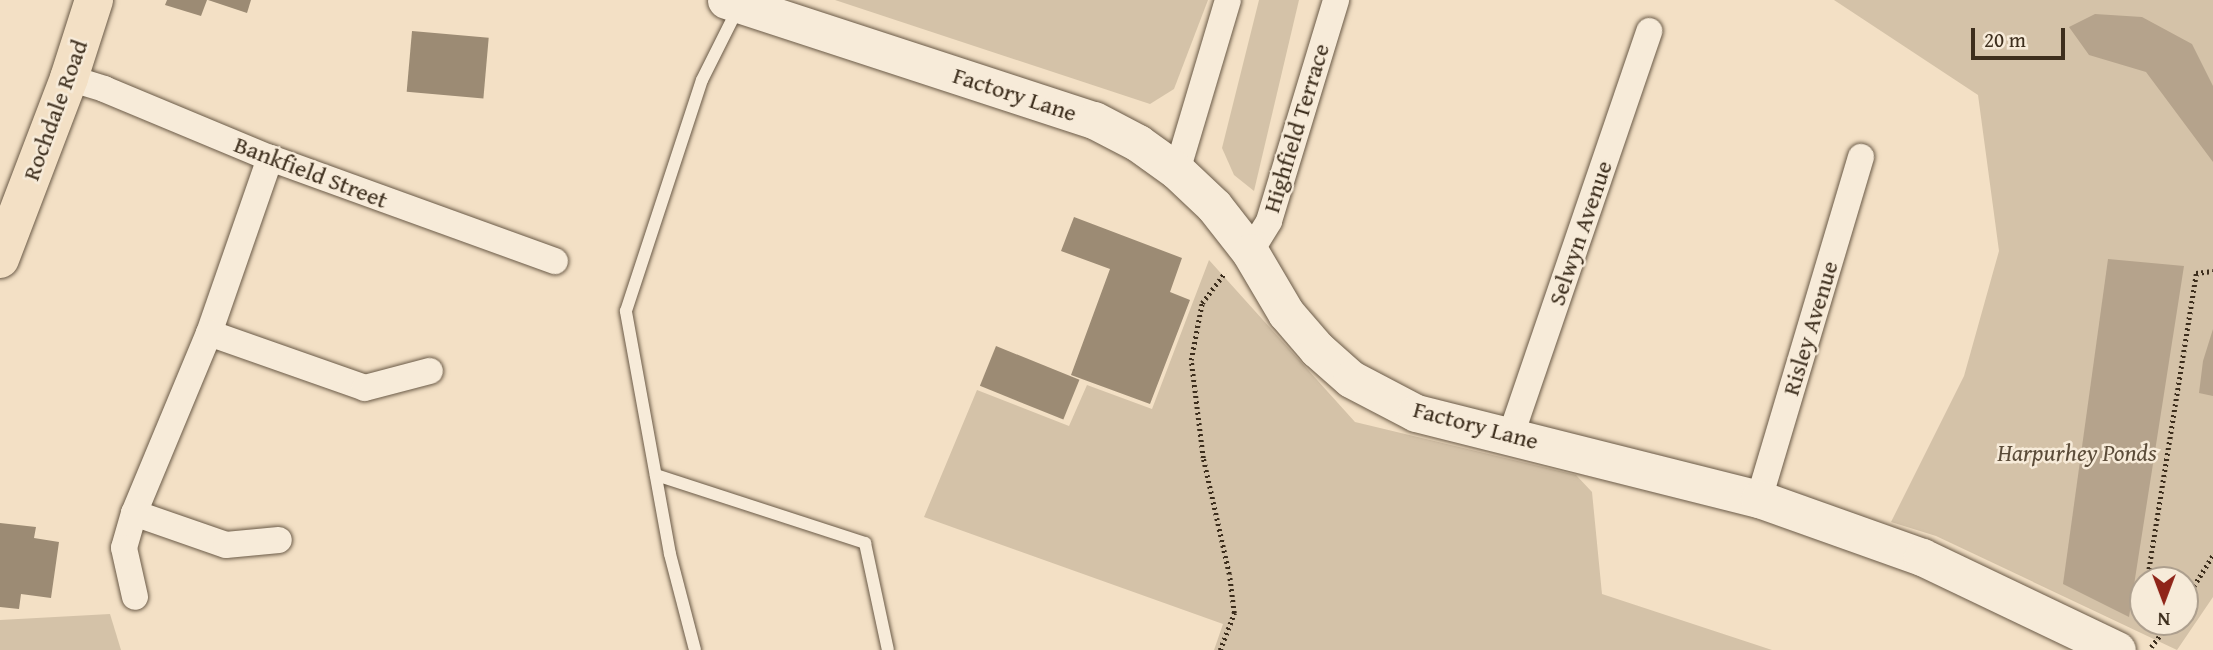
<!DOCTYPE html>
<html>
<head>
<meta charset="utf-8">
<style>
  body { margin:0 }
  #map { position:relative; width:2213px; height:650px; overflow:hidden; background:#f3e0c5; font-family:"Gentium Book Plus",serif }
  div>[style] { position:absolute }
  .green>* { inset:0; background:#d4c2a8 }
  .water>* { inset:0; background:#b5a38c }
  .building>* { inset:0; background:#9c8b74; transform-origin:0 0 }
  .path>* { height:4.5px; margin-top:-2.25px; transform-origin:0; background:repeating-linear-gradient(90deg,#3d2e1d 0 2px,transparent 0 5.5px) }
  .roads { filter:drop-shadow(0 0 2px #6a5a47) drop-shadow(0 0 2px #6a5a47) }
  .lane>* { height:12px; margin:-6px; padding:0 6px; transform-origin:6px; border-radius:6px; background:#f7ebd9 }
  .street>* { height:26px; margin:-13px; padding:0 13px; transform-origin:13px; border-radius:13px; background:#f7ebd9 }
  .secondary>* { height:37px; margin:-18.5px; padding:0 18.5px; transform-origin:18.5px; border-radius:18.5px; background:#f7ebd9 }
  .primary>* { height:38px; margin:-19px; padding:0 19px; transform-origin:19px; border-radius:19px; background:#f3e0c5 }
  span { translate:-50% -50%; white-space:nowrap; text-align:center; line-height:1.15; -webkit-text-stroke:5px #f7ebd9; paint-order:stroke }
  .street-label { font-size:24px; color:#3d2e1d }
  .park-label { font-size:24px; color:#5b4c39; font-style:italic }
  .north { position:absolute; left:2129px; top:566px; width:70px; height:70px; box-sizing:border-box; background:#f7ebd9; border:2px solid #ad9f8e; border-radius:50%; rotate:180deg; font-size:19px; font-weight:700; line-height:28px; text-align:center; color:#3d2e1d }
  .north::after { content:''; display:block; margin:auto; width:24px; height:32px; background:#8f2418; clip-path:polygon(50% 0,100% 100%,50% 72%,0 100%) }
  .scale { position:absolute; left:1971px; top:28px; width:94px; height:32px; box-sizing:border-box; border:4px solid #3d2e1d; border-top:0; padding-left:9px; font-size:21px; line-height:24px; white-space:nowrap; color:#3d2e1d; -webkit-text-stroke:5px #f7ebd9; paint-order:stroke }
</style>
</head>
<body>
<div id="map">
  <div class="green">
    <div style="clip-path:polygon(835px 0,1208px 0,1174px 89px,1150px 104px)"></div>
    <div style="clip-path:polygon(1259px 0,1299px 0,1254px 191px,1234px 175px,1222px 148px)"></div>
    <div style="clip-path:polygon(evenodd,1834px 0,2213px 0,2213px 597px,2177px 650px,1936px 536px,1891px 522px,1964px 376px,1999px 251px,1978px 95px,1834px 0,2143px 580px,2185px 580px,2185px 622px,2143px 622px,2143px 580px)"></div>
    <div style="clip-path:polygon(1209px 260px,1355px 422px,1576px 475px,1592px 492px,1602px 594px,1772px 650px,1214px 650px,1223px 624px,924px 517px,977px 390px,1069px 426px,1087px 385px,1152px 409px)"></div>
    <div style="clip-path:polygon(110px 614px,121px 650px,0 650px,0 620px)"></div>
  </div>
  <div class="water">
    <div style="clip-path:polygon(2095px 14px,2142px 17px,2192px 44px,2213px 86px,2213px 162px,2146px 72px,2089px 55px,2069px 27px)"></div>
    <div style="clip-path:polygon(2108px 259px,2184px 266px,2129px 617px,2063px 584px)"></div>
    <div style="clip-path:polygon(2213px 329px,2213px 396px,2199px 393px,2203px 361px)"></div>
  </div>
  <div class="building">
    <div style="clip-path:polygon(167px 0,207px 0,201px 16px,165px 5px)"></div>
    <div style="clip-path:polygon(208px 0,251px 0,247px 13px)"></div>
    <div style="left:412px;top:31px;width:77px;height:61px;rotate:5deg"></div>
    <div style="clip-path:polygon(1074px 217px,1182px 258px,1170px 292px,1190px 300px,1150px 404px,1071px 375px,1110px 269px,1061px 251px)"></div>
    <div style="left:996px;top:346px;width:90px;height:43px;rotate:22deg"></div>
    <div style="clip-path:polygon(0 523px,36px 527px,34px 538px,59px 542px,51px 598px,21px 594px,19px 609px,0 607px)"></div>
  </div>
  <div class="path">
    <div style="left:2147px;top:580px;width:311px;rotate:-80.9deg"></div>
    <div style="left:2196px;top:273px;width:17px;rotate:-7deg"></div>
    <div style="left:2185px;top:600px;width:53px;rotate:-58.1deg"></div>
    <div style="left:2143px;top:602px;width:16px;rotate:90deg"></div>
    <div style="left:2151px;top:622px;width:16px;rotate:27deg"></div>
    <div style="left:2151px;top:647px;width:31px;rotate:-53deg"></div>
    <div style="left:1220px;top:650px;width:40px;rotate:-69deg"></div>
    <div style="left:1234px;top:613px;width:39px;rotate:-97deg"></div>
    <div style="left:1229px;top:574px;width:119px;rotate:-102.6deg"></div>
    <div style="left:1203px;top:458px;width:99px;rotate:-97deg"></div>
    <div style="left:1191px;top:360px;width:58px;rotate:-79.1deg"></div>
    <div style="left:1202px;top:303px;width:38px;rotate:-53deg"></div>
  </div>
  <div class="roads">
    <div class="lane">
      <div style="left:656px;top:475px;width:220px;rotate:18deg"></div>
      <div style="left:865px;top:543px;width:109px;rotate:77.9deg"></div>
      <div style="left:695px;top:650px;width:99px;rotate:-104.6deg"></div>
      <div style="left:670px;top:554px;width:247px;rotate:-100.3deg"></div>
      <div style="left:626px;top:311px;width:243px;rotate:-71.8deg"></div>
      <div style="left:702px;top:80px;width:80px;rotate:-63.4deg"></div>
    </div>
    <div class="street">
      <div style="left:69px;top:78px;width:37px;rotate:17deg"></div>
      <div style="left:104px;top:89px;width:180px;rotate:22.6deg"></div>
      <div style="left:270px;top:158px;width:303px;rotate:19.9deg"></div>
      <div style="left:270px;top:158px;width:185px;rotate:109.2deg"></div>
      <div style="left:209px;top:333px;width:195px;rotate:112.6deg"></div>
      <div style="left:134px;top:513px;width:97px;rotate:19.2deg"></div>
      <div style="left:226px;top:545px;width:53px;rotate:-5.4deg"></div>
      <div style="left:1177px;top:171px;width:178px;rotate:-73.4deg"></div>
      <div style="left:1250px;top:252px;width:36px;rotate:-58deg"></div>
      <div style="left:1269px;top:221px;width:231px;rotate:-73.1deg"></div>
      <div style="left:209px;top:333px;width:165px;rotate:19.4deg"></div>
      <div style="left:365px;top:388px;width:67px;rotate:-14.7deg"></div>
      <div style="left:1511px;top:435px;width:427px;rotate:-71.1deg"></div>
      <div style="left:1759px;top:499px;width:357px;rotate:-73.4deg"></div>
      <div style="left:134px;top:513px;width:36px;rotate:106deg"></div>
      <div style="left:124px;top:548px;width:50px;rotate:77.3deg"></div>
    </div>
    <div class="secondary">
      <div style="left:726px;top:0;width:387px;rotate:18.1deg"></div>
      <div style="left:1094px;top:120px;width:50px;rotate:27.6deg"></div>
      <div style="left:1138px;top:143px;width:48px;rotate:35.7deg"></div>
      <div style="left:1177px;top:171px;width:51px;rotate:43.4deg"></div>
      <div style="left:1214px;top:206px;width:58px;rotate:52deg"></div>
      <div style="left:1250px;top:252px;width:71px;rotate:59.5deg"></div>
      <div style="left:1286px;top:313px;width:48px;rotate:49.3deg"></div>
      <div style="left:1317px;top:349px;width:45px;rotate:41.4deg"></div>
      <div style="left:1351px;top:379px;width:73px;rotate:27.6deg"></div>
      <div style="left:1416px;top:413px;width:354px;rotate:14.1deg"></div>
      <div style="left:1759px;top:499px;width:173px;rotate:19.6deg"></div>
      <div style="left:1922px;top:557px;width:216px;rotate:25.5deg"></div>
    </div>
    <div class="primary">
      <div style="left:0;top:259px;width:194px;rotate:-69.1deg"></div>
      <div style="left:69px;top:78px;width:82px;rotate:-72.2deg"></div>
    </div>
  </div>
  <div class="street-label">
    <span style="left:1015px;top:94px;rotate:18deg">Factory Lane</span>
    <span style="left:55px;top:110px;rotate:-70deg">Rochdale Road</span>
    <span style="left:1296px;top:128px;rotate:-73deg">Highfield Terrace</span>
    <span style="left:311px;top:172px;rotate:21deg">Bankfield Street</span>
    <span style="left:1580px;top:233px;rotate:-71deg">Selwyn Avenue</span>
    <span style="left:1810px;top:328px;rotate:-73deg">Risley Avenue</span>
    <span style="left:1476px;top:425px;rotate:15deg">Factory Lane</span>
  </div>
  <div class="park-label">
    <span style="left:2077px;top:453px">Harpurhey Ponds</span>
  </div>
  <div class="north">N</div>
  <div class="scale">20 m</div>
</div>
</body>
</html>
